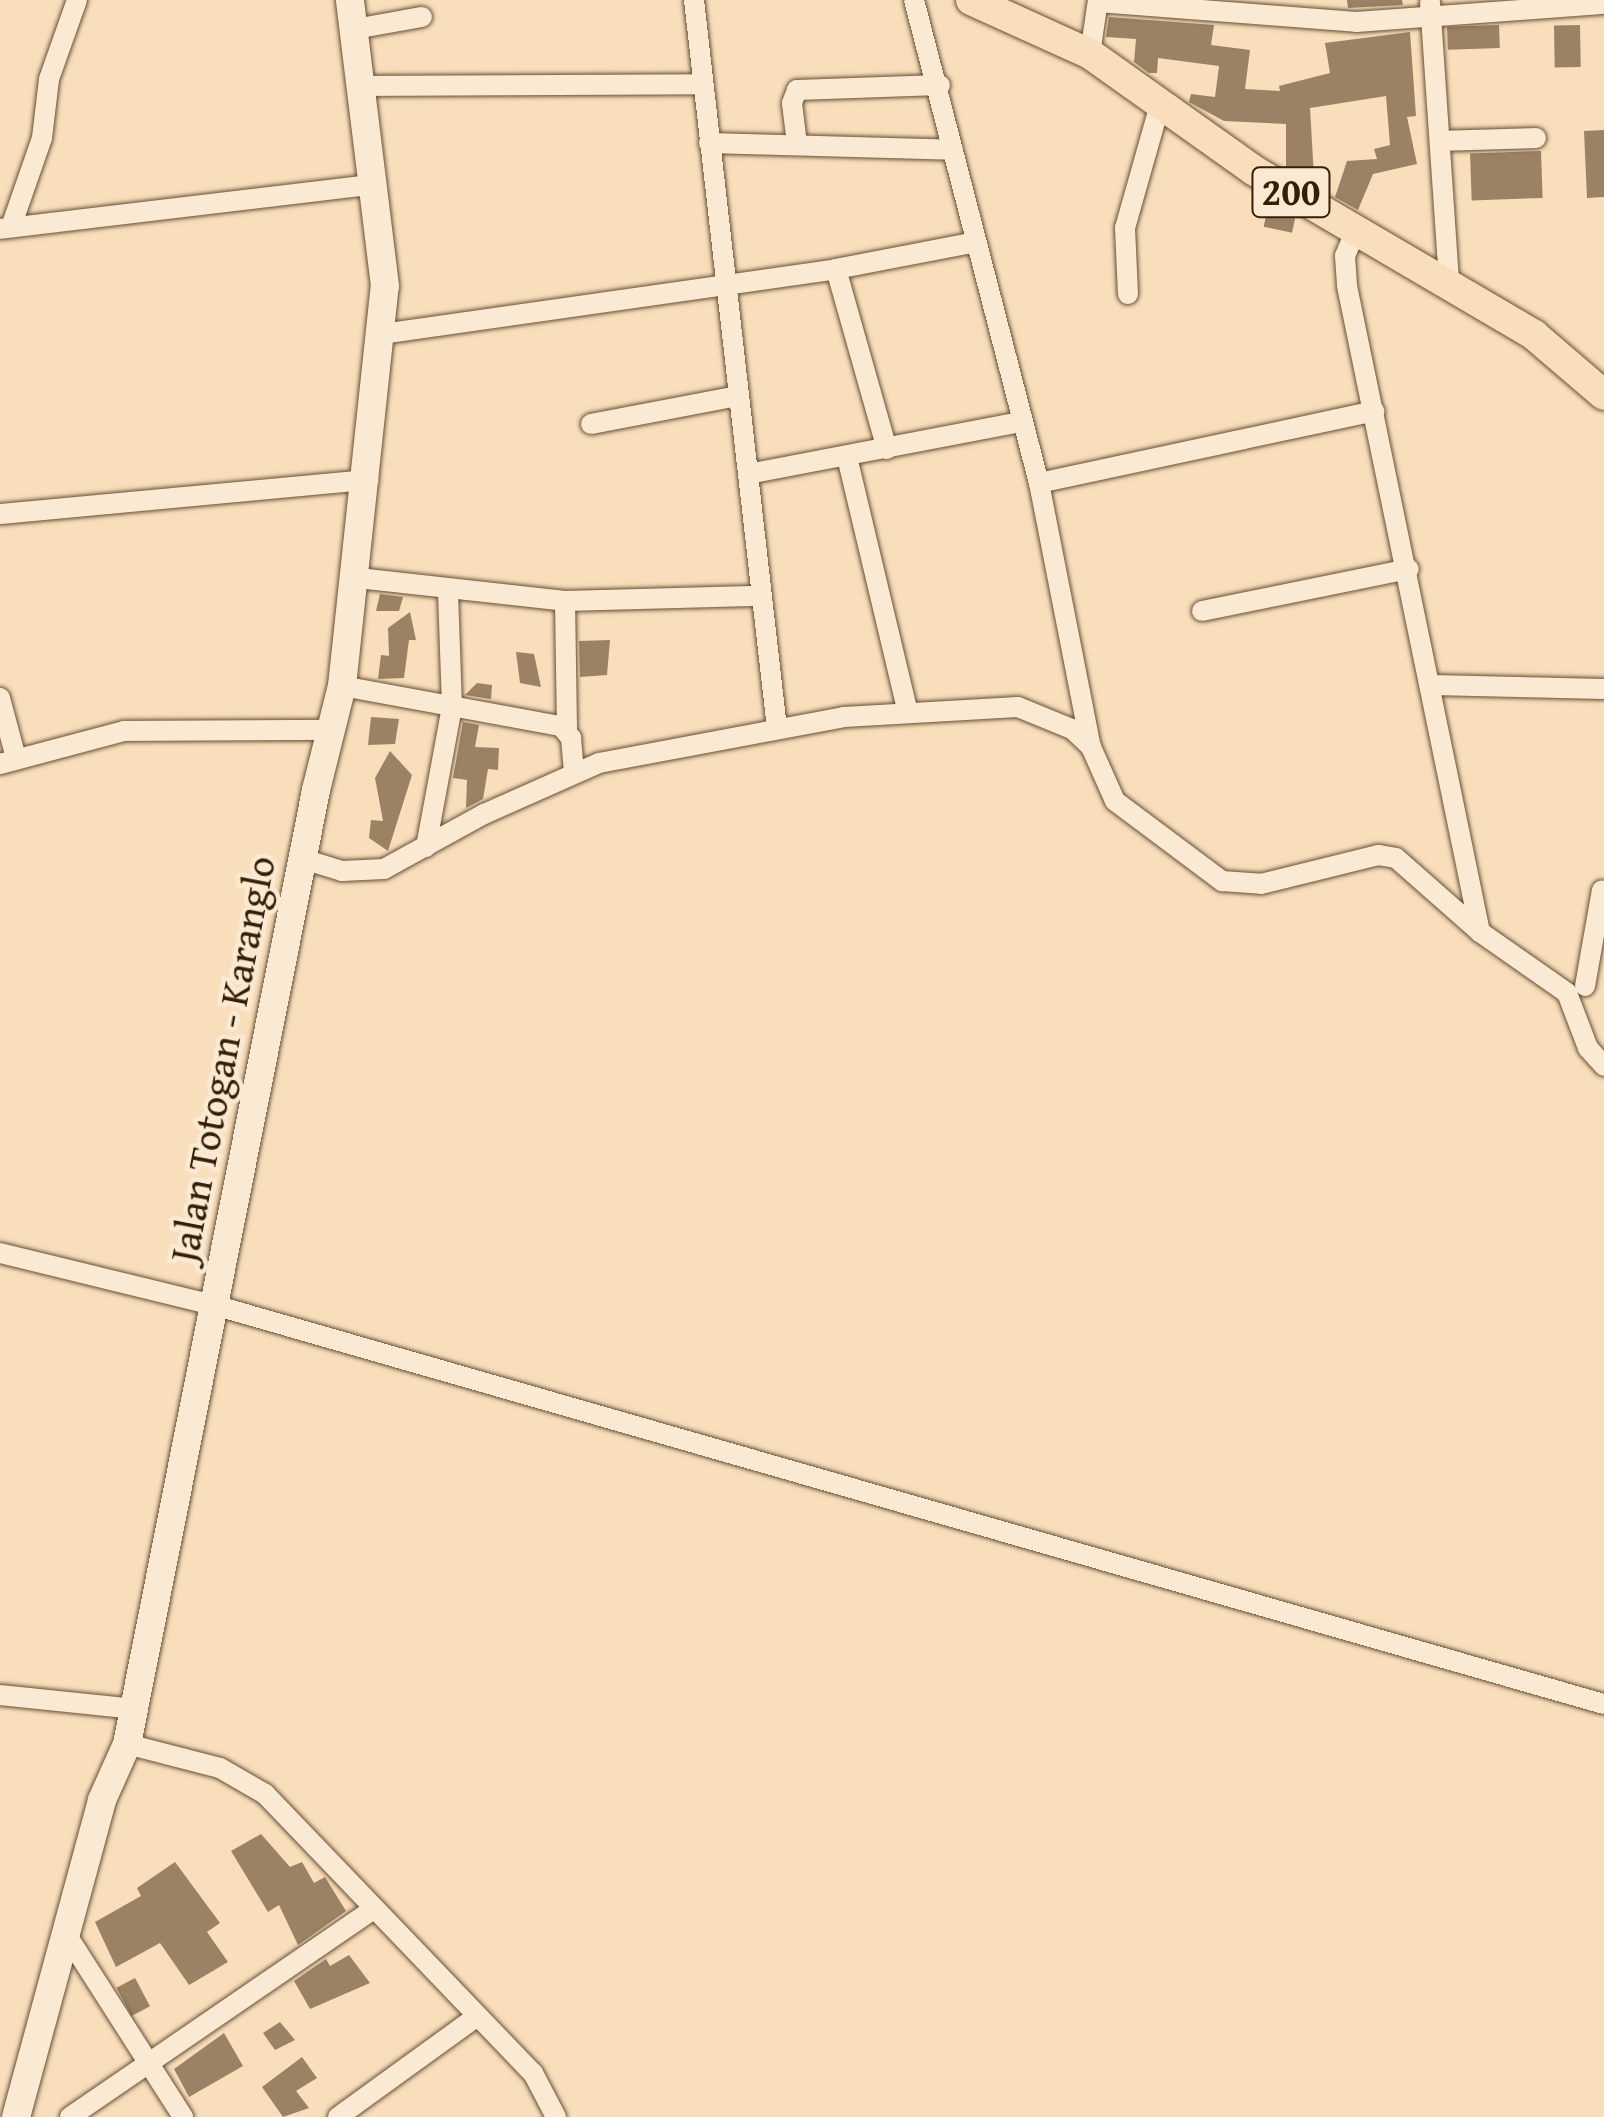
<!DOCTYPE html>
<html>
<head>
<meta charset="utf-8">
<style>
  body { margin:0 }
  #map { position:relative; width:1604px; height:2117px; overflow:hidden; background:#f9debb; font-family:"Gentium Book Plus",serif }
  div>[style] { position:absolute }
  .building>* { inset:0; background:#9b8264; transform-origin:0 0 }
  .roads { filter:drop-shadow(0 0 2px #664f33) drop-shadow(0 0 2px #664f33) }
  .street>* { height:20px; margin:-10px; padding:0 10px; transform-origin:10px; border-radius:10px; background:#fbead3 }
  .secondary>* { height:28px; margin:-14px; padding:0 14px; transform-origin:14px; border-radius:14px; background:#fbead3 }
  .primary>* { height:30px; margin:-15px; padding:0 15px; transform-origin:15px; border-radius:15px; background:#f9debb }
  span { translate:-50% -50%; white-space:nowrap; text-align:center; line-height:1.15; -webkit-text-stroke:9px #fbead3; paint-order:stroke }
  .shield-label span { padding:2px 8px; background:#fbead3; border:2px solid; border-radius:8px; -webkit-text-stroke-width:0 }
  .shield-label { font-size:38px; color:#351f06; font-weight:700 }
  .street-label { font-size:40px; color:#351f06 }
</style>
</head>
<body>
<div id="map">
  <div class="building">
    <div style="clip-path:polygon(1347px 0,1402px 0,1403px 5px,1348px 8px)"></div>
    <div style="clip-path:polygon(1109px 17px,1214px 25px,1211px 45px,1250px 50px,1245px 89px,1280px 91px,1279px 86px,1330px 73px,1325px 43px,1410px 32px,1416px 116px,1407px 117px,1417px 164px,1373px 174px,1358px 210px,1335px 197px,1347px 161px,1377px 159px,1374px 149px,1390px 145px,1386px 96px,1310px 108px,1314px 177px,1302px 177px,1286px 167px,1286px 124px,1224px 121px,1189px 102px,1191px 94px,1215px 97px,1219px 66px,1158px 58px,1157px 73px,1149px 73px,1134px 62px,1136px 39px,1106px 37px)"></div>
    <div style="left:1499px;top:25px;width:23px;height:52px;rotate:88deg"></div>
    <div style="left:1580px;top:25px;width:42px;height:26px;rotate:89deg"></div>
    <div style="clip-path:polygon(1604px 130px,1604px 197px,1587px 198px,1584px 131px)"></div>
    <div style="left:1541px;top:151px;width:47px;height:71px;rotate:88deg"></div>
    <div style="left:1267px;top:211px;width:29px;height:16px;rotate:12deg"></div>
    <div style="clip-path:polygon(380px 594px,403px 597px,399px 611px,376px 611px)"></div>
    <div style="clip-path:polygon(410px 612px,416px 640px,409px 640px,404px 678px,378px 679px,381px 655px,389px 656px,388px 628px)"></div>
    <div style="clip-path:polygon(610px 640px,607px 675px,580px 677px,579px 641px)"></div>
    <div style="clip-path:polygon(516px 652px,534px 654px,541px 687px,520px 683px)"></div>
    <div style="clip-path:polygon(477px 683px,492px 685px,491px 699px,465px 695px)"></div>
    <div style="clip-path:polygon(371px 717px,399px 719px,395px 744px,368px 745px)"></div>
    <div style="clip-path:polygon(463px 722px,479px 725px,475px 747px,499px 748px,498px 770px,488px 769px,483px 799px,466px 808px,467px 780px,453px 778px)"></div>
    <div style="clip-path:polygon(390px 751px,412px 775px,388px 851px,369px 838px,371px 820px,383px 821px,375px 778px)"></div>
    <div style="clip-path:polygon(261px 1834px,290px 1867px,302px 1862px,314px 1883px,325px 1877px,346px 1911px,298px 1945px,279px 1905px,268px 1912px,231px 1851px)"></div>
    <div style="clip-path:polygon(175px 1862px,220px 1923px,207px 1932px,228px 1962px,189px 1985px,160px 1943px,116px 1967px,95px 1922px,141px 1896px,137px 1888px)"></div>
    <div style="clip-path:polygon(349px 1955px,370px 1983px,310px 2009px,294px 1981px,326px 1959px,330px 1966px)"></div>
    <div style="left:135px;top:1978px;width:32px;height:21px;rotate:62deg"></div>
    <div style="clip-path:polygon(280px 2022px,295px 2040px,275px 2050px,263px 2033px)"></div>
    <div style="clip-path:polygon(224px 2033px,243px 2066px,189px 2097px,174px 2069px)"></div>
    <div style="clip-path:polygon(302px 2057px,317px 2078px,296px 2091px,309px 2108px,283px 2117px,262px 2087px)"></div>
  </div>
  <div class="roads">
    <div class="street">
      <div style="left:694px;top:0;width:733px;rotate:83.5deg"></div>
      <div style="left:914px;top:0;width:499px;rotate:75.5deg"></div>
      <div style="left:1039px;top:483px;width:269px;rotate:78.9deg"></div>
      <div style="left:1098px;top:2px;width:259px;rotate:4.4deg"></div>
      <div style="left:1356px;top:22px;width:249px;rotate:-4.2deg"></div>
      <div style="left:1430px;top:2px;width:279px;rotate:86.1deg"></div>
      <div style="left:355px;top:29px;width:68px;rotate:-10.2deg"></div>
      <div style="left:1090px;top:54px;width:55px;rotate:-81.6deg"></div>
      <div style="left:364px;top:86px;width:338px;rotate:-0.3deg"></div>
      <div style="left:1440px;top:141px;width:96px;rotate:-1.8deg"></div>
      <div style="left:709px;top:143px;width:244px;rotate:1.6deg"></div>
      <div style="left:797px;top:144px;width:41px;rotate:-97deg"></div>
      <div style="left:792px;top:103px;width:14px;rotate:-69deg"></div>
      <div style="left:797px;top:90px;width:143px;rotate:-2deg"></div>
      <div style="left:11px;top:227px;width:94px;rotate:-70.8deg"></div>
      <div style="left:42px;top:138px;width:59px;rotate:-83.2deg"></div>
      <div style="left:49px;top:79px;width:84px;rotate:-70.5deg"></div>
      <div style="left:0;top:229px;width:378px;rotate:-6.8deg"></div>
      <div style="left:1356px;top:230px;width:28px;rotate:113deg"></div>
      <div style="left:1345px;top:256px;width:30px;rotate:86deg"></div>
      <div style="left:1347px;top:286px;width:660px;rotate:78.37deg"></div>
      <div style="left:836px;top:269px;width:187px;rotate:74.2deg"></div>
      <div style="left:1128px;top:294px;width:66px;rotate:-92.6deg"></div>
      <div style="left:1125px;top:228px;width:129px;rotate:-74.2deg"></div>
      <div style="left:382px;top:334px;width:459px;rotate:-8.1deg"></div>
      <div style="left:836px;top:269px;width:143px;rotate:-10.9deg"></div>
      <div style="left:591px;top:424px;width:150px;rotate:-10.8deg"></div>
      <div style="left:847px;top:457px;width:263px;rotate:76.6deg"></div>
      <div style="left:748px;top:474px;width:278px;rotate:-10.8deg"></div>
      <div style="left:1039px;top:483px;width:343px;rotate:-12.1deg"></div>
      <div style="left:0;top:514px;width:370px;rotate:-5.3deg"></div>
      <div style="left:358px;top:578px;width:208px;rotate:6.3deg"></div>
      <div style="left:565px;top:601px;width:196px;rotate:-1.5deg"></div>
      <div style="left:565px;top:601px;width:128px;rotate:89.1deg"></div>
      <div style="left:1202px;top:611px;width:211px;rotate:-11.5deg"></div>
      <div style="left:1432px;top:685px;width:172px;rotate:1.3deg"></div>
      <div style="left:342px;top:686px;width:223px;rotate:10.4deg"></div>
      <div style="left:561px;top:726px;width:16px;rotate:50deg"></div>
      <div style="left:571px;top:738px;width:34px;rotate:85deg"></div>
      <div style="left:0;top:698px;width:62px;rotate:75.1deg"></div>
      <div style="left:0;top:764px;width:128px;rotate:-14.9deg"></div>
      <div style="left:124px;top:731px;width:208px;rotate:-0.3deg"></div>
      <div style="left:426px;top:847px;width:142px;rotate:-79.5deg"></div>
      <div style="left:452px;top:707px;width:116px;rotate:-92deg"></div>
      <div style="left:303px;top:859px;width:41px;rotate:17.1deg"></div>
      <div style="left:342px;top:871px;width:42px;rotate:-2.7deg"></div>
      <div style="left:384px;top:869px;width:114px;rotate:-28.8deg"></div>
      <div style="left:484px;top:814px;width:126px;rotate:-23.9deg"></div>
      <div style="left:599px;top:763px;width:249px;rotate:-10.6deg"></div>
      <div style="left:844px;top:717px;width:174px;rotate:-3.3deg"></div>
      <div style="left:1018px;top:707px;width:58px;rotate:22.2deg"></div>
      <div style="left:1072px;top:729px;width:26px;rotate:43deg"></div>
      <div style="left:1091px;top:747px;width:59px;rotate:66deg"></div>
      <div style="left:1115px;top:801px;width:134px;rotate:36.8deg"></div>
      <div style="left:1222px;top:881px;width:39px;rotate:4deg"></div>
      <div style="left:1261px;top:884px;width:121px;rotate:-13.9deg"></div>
      <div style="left:1378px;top:855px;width:18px;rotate:9deg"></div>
      <div style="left:1396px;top:858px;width:112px;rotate:41.4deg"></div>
      <div style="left:1480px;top:932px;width:106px;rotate:35deg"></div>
      <div style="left:1567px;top:993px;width:59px;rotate:69.1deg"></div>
      <div style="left:1588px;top:1048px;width:24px;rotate:48deg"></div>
      <div style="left:1585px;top:986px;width:97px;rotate:-80deg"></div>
      <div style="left:0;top:1253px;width:220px;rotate:13.7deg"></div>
      <div style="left:214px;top:1305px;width:1446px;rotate:16.02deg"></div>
      <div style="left:0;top:1695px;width:136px;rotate:5.9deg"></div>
      <div style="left:127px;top:1744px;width:96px;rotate:14.5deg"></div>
      <div style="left:220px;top:1768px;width:52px;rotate:30deg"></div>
      <div style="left:265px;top:1794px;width:387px;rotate:46.2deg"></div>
      <div style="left:533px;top:2073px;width:50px;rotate:62.4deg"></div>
      <div style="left:68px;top:1937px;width:214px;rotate:57.4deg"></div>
      <div style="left:70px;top:2117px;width:368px;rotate:-34.4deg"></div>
      <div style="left:338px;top:2117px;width:169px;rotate:-35.9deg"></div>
    </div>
    <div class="secondary">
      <div style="left:16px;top:2117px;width:328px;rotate:-74.8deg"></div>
      <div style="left:102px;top:1800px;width:61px;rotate:-65.9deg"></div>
      <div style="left:127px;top:1744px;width:973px;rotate:-78.79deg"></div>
      <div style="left:316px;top:790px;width:107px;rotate:-76deg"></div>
      <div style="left:342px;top:686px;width:402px;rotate:-83.9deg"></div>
      <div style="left:385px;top:286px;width:288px;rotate:-97deg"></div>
    </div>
    <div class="primary">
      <div style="left:971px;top:0;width:131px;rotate:24.4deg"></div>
      <div style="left:1090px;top:54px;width:200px;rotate:35.4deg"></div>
      <div style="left:1253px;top:170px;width:326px;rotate:30.4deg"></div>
      <div style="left:1534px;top:335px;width:92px;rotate:40.6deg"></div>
    </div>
  </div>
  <div class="shield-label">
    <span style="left:1291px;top:192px">200</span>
  </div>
  <div class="street-label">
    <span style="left:222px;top:1059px;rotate:-79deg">Jalan Totogan - Karanglo</span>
  </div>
</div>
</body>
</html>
